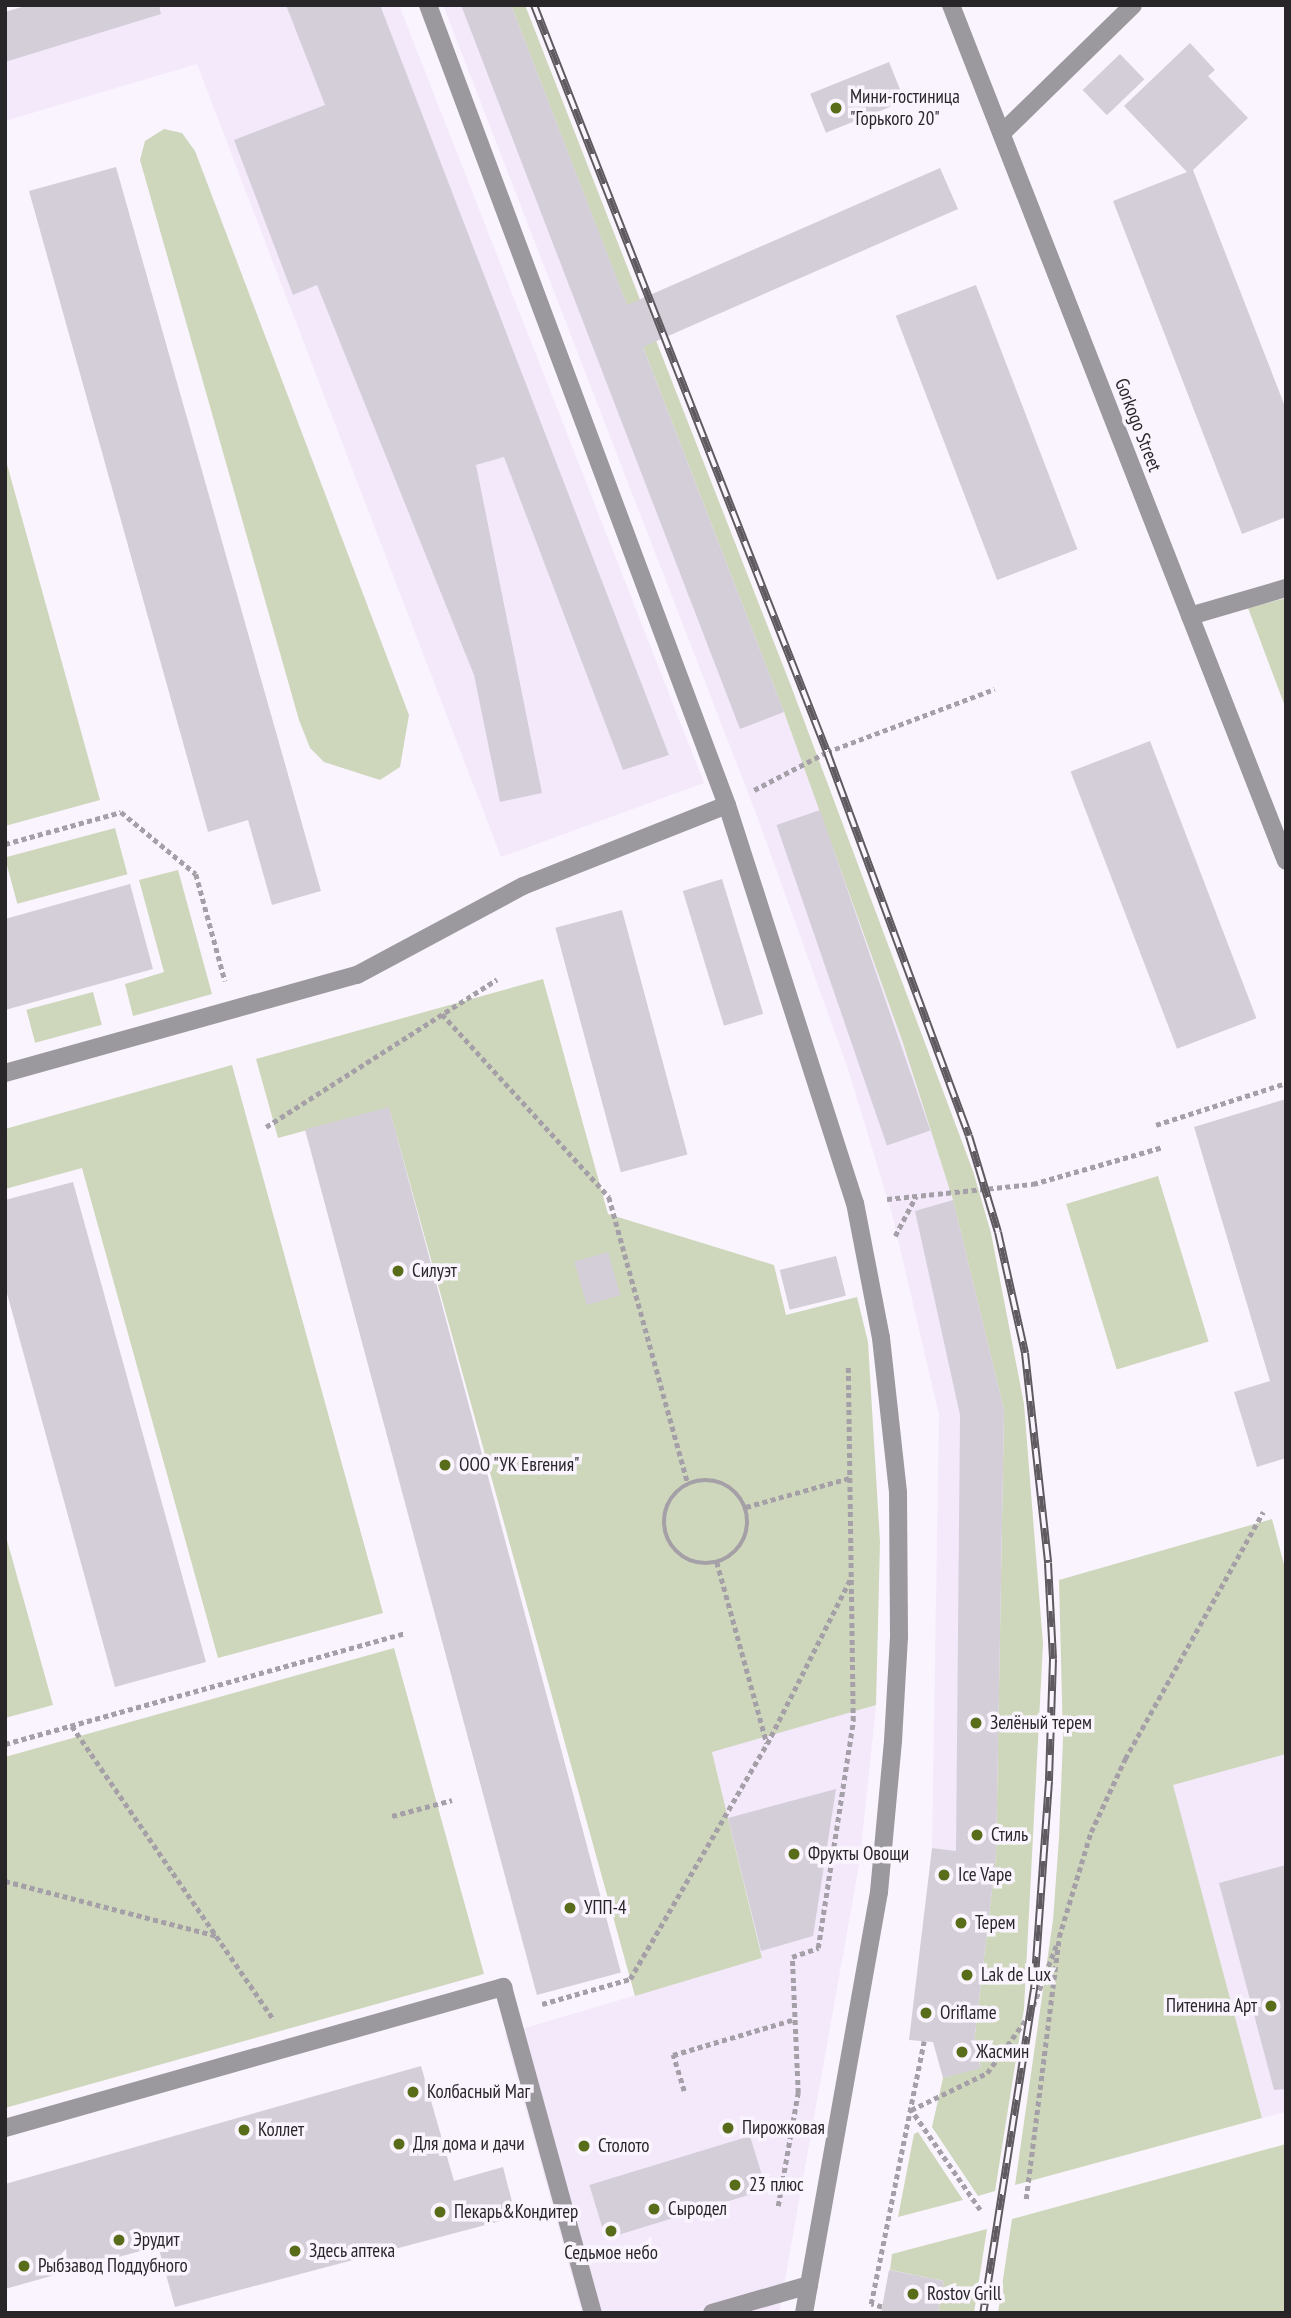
<!DOCTYPE html>
<html>
<head>
<meta charset="utf-8">
<style>
  body { margin:0 }
  #map { position:relative; width:1291px; height:2318px; overflow:hidden; background:#faf4fe; font-family:"PT Sans Narrow",sans-serif }
  div>[style] { position:absolute }
  .built>* { inset:0; background:#f3e9fb }
  .green>* { inset:0; background:#ced7bb; transform-origin:0 0 }
  .building>* { inset:0; background:#d4ced9; transform-origin:0 0 }
  .path>* { height:4.5px; margin-top:-2.25px; transform-origin:0; background:repeating-linear-gradient(90deg,#a5a0a8 0 5px,transparent 0 8.5px) }
  .path>.ring { margin:-2.25px; padding:0; box-sizing:content-box; background:none; border:4.5px solid #a5a0a8; border-radius:50% }
  .lane>* { height:18px; margin:-9px; padding:0 9px; transform-origin:9px; border-radius:9px; background:#9c999e }
  .street>* { height:18px; margin:-9px; padding:0 9px; transform-origin:9px; border-radius:9px; background:#9c999e }
  .rail>* { height:8px; margin-top:-4px; transform-origin:0; background:repeating-linear-gradient(90deg,#faf4fe 0 16px,#5e5a5f 0 32px); box-sizing:border-box; border-block:2px solid #5e5a5f }
  .dots>* { width:19px; height:19px; translate:-50% -50%; box-sizing:border-box; border:4px solid #faf4fe; border-radius:50% }
  span { translate:-50% -50%; white-space:nowrap; text-align:center; line-height:1.15; -webkit-text-stroke:7px #faf4fe; paint-order:stroke }
  .poi-label { font-size:19px; color:#29262a }
  .left { translate:0 -50%; text-align:left }
  .right { translate:-100% -50%; text-align:right }
  .street-label { font-size:19px; color:#29262a }
  .frame { position:absolute; inset:0; border:7px solid #29262a; pointer-events:none }
</style>
</head>
<body>
<div id="map">
  <div class="built">
    <div style="clip-path:polygon(29px 5px,399px 5px,704px 783px,501px 857px,197px 64px,5px 121px,5px 12px)"></div>
    <div style="clip-path:polygon(443px 5px,511px 5px,784px 712px,903px 1043px,953px 1200px,1004px 1410px,996px 1856px,932px 1848px,939px 1415px,892px 1214px,848px 1069px,757px 816px)"></div>
    <div style="clip-path:polygon(876px 1705px,860px 1860px,779px 2313px,582px 2313px,505px 2034px,762px 1958px,712px 1751px)"></div>
    <div style="clip-path:polygon(1286px 1754px,1286px 2112px,1262px 2118px,1172px 1785px)"></div>
  </div>
  <div class="green">
    <div style="clip-path:polygon(511px 5px,525px 5px,791px 686px,973px 1171px,991px 1233px,1024px 1404px,1043px 1644px,1024px 2009px,995px 2191px,978px 2196px,932px 2127px,943px 2078px,981px 2067px,974px 2043px,996px 1856px,1004px 1410px,953px 1200px,903px 1043px,784px 712px)"></div>
    <div style="clip-path:polygon(164px 129px,182px 133px,195px 151px,409px 715px,400px 767px,380px 780px,324px 762px,310px 748px,299px 720px,140px 160px,145px 141px)"></div>
    <div style="clip-path:polygon(5px 457px,100px 800px,5px 826px)"></div>
    <div style="clip-path:polygon(1286px 598px,1286px 709px,1248px 608px)"></div>
    <div style="left:115px;top:828px;width:48px;height:114px;rotate:75deg"></div>
    <div style="clip-path:polygon(178px 870px,212px 994px,133px 1016px,125px 984px,164px 972px,139px 880px)"></div>
    <div style="clip-path:polygon(543px 979px,608px 1214px,774px 1265px,786px 1315px,857px 1297px,868px 1342px,880px 1542px,876px 1705px,712px 1752px,762px 1958px,635px 1996px,389px 1108px,278px 1138px,256px 1059px)"></div>
    <div style="left:93px;top:992px;width:34px;height:69px;rotate:75deg"></div>
    <div style="clip-path:polygon(232px 1065px,383px 1613px,218px 1658px,82px 1168px,5px 1189px,5px 1129px)"></div>
    <div style="left:1158px;top:1176px;width:173px;height:96px;rotate:73deg"></div>
    <div style="clip-path:polygon(1272px 1519px,1286px 1572px,1286px 1754px,1173px 1785px,1262px 2118px,1015px 2185px,1053px 1920px,1059px 1838px,1063px 1739px,1059px 1580px)"></div>
    <div style="clip-path:polygon(5px 1533px,53px 1705px,5px 1718px)"></div>
    <div style="clip-path:polygon(394px 1648px,484px 1974px,5px 2108px,5px 1757px)"></div>
    <div style="clip-path:polygon(918px 2132px,963px 2200px,898px 2217px,914px 2134px)"></div>
    <div style="clip-path:polygon(1286px 2144px,1286px 2313px,998px 2313px,1012px 2219px)"></div>
    <div style="clip-path:polygon(987px 2229px,974px 2313px,938px 2313px,944px 2281px,890px 2270px,892px 2254px)"></div>
  </div>
  <div class="building">
    <div style="clip-path:polygon(29px 5px,159px 5px,161px 14px,5px 62px,5px 12px)"></div>
    <div style="clip-path:polygon(286px 5px,380px 5px,669px 755px,623px 770px,504px 457px,476px 465px,542px 793px,500px 802px,474px 675px,317px 285px,293px 295px,234px 140px,325px 105px)"></div>
    <div style="clip-path:polygon(461px 5px,511px 5px,627px 305px,940px 168px,958px 209px,643px 347px,784px 712px,740px 729px)"></div>
    <div style="clip-path:polygon(1190px 43px,1215px 70px,1208px 76px,1248px 118px,1193px 170px,1286px 409px,1286px 517px,1242px 534px,1113px 201px,1187px 172px,1124px 106px)"></div>
    <div style="left:1120px;top:54px;width:35px;height:52px;rotate:46deg"></div>
    <div style="left:889px;top:62px;width:42px;height:85px;rotate:68deg"></div>
    <div style="clip-path:polygon(116px 167px,321px 891px,272px 905px,248px 820px,208px 832px,29px 191px)"></div>
    <div style="left:976px;top:285px;width:283px;height:86px;rotate:69deg"></div>
    <div style="left:1150px;top:741px;width:297px;height:85px;rotate:69deg"></div>
    <div style="left:820px;top:810px;width:339px;height:46px;rotate:71deg"></div>
    <div style="left:722px;top:879px;width:141px;height:41px;rotate:73deg"></div>
    <div style="clip-path:polygon(130px 884px,153px 969px,5px 1010px,5px 919px)"></div>
    <div style="left:622px;top:910px;width:253px;height:69px;rotate:75deg"></div>
    <div style="clip-path:polygon(1286px 1099px,1286px 1458px,1257px 1467px,1234px 1392px,1270px 1381px,1194px 1127px)"></div>
    <div style="left:389px;top:1107px;width:896px;height:87px;rotate:75deg"></div>
    <div style="clip-path:polygon(73px 1182px,206px 1662px,115px 1687px,5px 1286px,5px 1200px)"></div>
    <div style="clip-path:polygon(953px 1200px,1004px 1410px,996px 1856px,974px 2043px,981px 2068px,943px 2078px,933px 2042px,909px 2040px,932px 1848px,956px 1851px,960px 1415px,915px 1211px)"></div>
    <div style="left:608px;top:1252px;width:45px;height:35px;rotate:74deg"></div>
    <div style="left:836px;top:1256px;width:41px;height:58px;rotate:76deg"></div>
    <div style="clip-path:polygon(836px 1789px,813px 1936px,761px 1951px,728px 1818px)"></div>
    <div style="clip-path:polygon(1286px 1865px,1286px 2089px,1274px 2090px,1219px 1883px)"></div>
    <div style="clip-path:polygon(421px 2066px,454px 2181px,503px 2167px,516px 2217px,175px 2307px,158px 2246px,5px 2289px,5px 2184px)"></div>
    <div style="left:750px;top:2136px;width:56px;height:168px;rotate:73deg"></div>
    <div style="clip-path:polygon(889px 2270px,944px 2281px,938px 2313px,881px 2313px)"></div>
  </div>
  <div class="path">
    <div style="left:754px;top:790px;width:82px;rotate:-27.5deg"></div>
    <div style="left:827px;top:752px;width:179px;rotate:-20.6deg"></div>
    <div style="left:5px;top:844px;width:120px;rotate:-15.4deg"></div>
    <div style="left:121px;top:812px;width:97px;rotate:39.6deg"></div>
    <div style="left:196px;top:874px;width:111px;rotate:74.8deg"></div>
    <div style="left:442px;top:1014px;width:248px;rotate:47.6deg"></div>
    <div style="left:609px;top:1197px;width:298px;rotate:74.6deg"></div>
    <div style="left:1156px;top:1125px;width:137px;rotate:-17.9deg"></div>
    <div style="left:266px;top:1127px;width:274px;rotate:-32.6deg"></div>
    <div style="left:887px;top:1199px;width:147px;rotate:-5.9deg"></div>
    <div style="left:1033px;top:1184px;width:135px;rotate:-15.9deg"></div>
    <div style="left:895px;top:1236px;width:45px;rotate:-62.3deg"></div>
    <div class="ring" style="left:664px;top:1480px;width:79.5px;height:79.5px"></div>
    <div style="left:746px;top:1507px;width:107px;rotate:-15.7deg"></div>
    <div style="left:717px;top:1562px;width:188px;rotate:74.6deg"></div>
    <div style="left:72px;top:1726px;width:357px;rotate:55.5deg"></div>
    <div style="left:5px;top:1744px;width:416px;rotate:-15.5deg"></div>
    <div style="left:392px;top:1816px;width:62px;rotate:-14.9deg"></div>
    <div style="left:5px;top:1881px;width:219px;rotate:14.5deg"></div>
    <div style="left:542px;top:2004px;width:91px;rotate:-15.9deg"></div>
    <div style="left:630px;top:1979px;width:272px;rotate:-59.8deg"></div>
    <div style="left:767px;top:1744px;width:184px;rotate:-63.2deg"></div>
    <div style="left:684px;top:2091px;width:38px;rotate:-107deg"></div>
    <div style="left:673px;top:2055px;width:127px;rotate:-16.4deg"></div>
    <div style="left:1026px;top:2199px;width:264px;rotate:-82.8deg"></div>
    <div style="left:1059px;top:1937px;width:110px;rotate:-73.1deg"></div>
    <div style="left:1091px;top:1832px;width:81px;rotate:-65deg"></div>
    <div style="left:1125px;top:1759px;width:283px;rotate:-60.8deg"></div>
    <div style="left:778px;top:2206px;width:115px;rotate:-80deg"></div>
    <div style="left:798px;top:2093px;width:136px;rotate:-92.5deg"></div>
    <div style="left:792px;top:1957px;width:28px;rotate:-19deg"></div>
    <div style="left:818px;top:1948px;width:230px;rotate:-81.2deg"></div>
    <div style="left:853px;top:1721px;width:356px;rotate:-90.8deg"></div>
    <div style="left:980px;top:2210px;width:121px;rotate:-124.6deg"></div>
    <div style="left:911px;top:2110px;width:85px;rotate:-26deg"></div>
    <div style="left:987px;top:2073px;width:73px;rotate:-53.9deg"></div>
    <div style="left:1030px;top:2014px;width:73px;rotate:-69.1deg"></div>
    <div style="left:882px;top:2307px;width:11px;rotate:-165deg"></div>
    <div style="left:871px;top:2304px;width:268px;rotate:-78.6deg"></div>
  </div>
  <div class="lane">
    <div style="left:1002px;top:133px;width:183px;rotate:-44.3deg"></div>
    <div style="left:1190px;top:616px;width:100px;rotate:-16.3deg"></div>
    <div style="left:5px;top:1073px;width:365px;rotate:-15.6deg"></div>
    <div style="left:357px;top:975px;width:188px;rotate:-28.2deg"></div>
    <div style="left:523px;top:886px;width:219px;rotate:-21.7deg"></div>
    <div style="left:5px;top:2128px;width:518px;rotate:-15.81deg"></div>
    <div style="left:503px;top:1987px;width:338px;rotate:74.6deg"></div>
    <div style="left:712px;top:2313px;width:101px;rotate:-16.1deg"></div>
  </div>
  <div class="street">
    <div style="left:428px;top:5px;width:854px;rotate:69.51deg"></div>
    <div style="left:727px;top:805px;width:418px;rotate:72.2deg"></div>
    <div style="left:855px;top:1203px;width:137px;rotate:79.1deg"></div>
    <div style="left:881px;top:1338px;width:155px;rotate:83.7deg"></div>
    <div style="left:898px;top:1492px;width:145px;rotate:89.6deg"></div>
    <div style="left:899px;top:1637px;width:104px;rotate:93.3deg"></div>
    <div style="left:893px;top:1741px;width:152px;rotate:95.3deg"></div>
    <div style="left:879px;top:1892px;width:428px;rotate:100.1deg"></div>
    <div style="left:951px;top:5px;width:919px;rotate:68.63deg"></div>
  </div>
  <div class="rail">
    <div style="left:534px;top:5px;width:802px;rotate:68.58deg"></div>
    <div style="left:827px;top:752px;width:409px;rotate:69.7deg"></div>
    <div style="left:969px;top:1136px;width:100px;rotate:73.2deg"></div>
    <div style="left:998px;top:1232px;width:124px;rotate:77.4deg"></div>
    <div style="left:1025px;top:1353px;width:211px;rotate:83.7deg"></div>
    <div style="left:1048px;top:1563px;width:96px;rotate:87deg"></div>
    <div style="left:1053px;top:1659px;width:122px;rotate:91.9deg"></div>
    <div style="left:1049px;top:1781px;width:209px;rotate:94.1deg"></div>
    <div style="left:1034px;top:1989px;width:328px;rotate:98.9deg"></div>
  </div>
  <div class="dots">
    <div style="left:836px;top:108px;background:#596c1a"></div>
    <div style="left:398px;top:1271px;background:#596c1a"></div>
    <div style="left:445px;top:1465px;background:#596c1a"></div>
    <div style="left:976px;top:1723px;background:#596c1a"></div>
    <div style="left:977px;top:1835px;background:#596c1a"></div>
    <div style="left:794px;top:1854px;background:#596c1a"></div>
    <div style="left:944px;top:1875px;background:#596c1a"></div>
    <div style="left:570px;top:1908px;background:#596c1a"></div>
    <div style="left:961px;top:1923px;background:#596c1a"></div>
    <div style="left:967px;top:1975px;background:#596c1a"></div>
    <div style="left:1271px;top:2006px;background:#596c1a"></div>
    <div style="left:926px;top:2013px;background:#596c1a"></div>
    <div style="left:962px;top:2052px;background:#596c1a"></div>
    <div style="left:413px;top:2092px;background:#596c1a"></div>
    <div style="left:728px;top:2128px;background:#596c1a"></div>
    <div style="left:244px;top:2130px;background:#596c1a"></div>
    <div style="left:399px;top:2144px;background:#596c1a"></div>
    <div style="left:584px;top:2146px;background:#596c1a"></div>
    <div style="left:735px;top:2185px;background:#596c1a"></div>
    <div style="left:654px;top:2209px;background:#596c1a"></div>
    <div style="left:440px;top:2212px;background:#596c1a"></div>
    <div style="left:611px;top:2231px;background:#596c1a"></div>
    <div style="left:119px;top:2240px;background:#596c1a"></div>
    <div style="left:295px;top:2251px;background:#596c1a"></div>
    <div style="left:24px;top:2266px;background:#596c1a"></div>
    <div style="left:913px;top:2294px;background:#596c1a"></div>
  </div>
  <div class="poi-label">
    <span class="left" style="left:850px;top:108px">Мини-гостиница<br>"Горького 20"</span>
    <span class="left" style="left:412px;top:1271px">Силуэт</span>
    <span class="left" style="left:459px;top:1465px">ООО "УК Евгения"</span>
    <span class="left" style="left:990px;top:1723px">Зелёный терем</span>
    <span class="left" style="left:991px;top:1835px">Стиль</span>
    <span class="left" style="left:808px;top:1854px">Фрукты Овощи</span>
    <span class="left" style="left:958px;top:1875px">Ice Vape</span>
    <span class="left" style="left:584px;top:1908px">УПП-4</span>
    <span class="left" style="left:975px;top:1923px">Терем</span>
    <span class="left" style="left:981px;top:1975px">Lak de Lux</span>
    <span class="right" style="left:1257px;top:2006px">Питенина Арт</span>
    <span class="left" style="left:940px;top:2013px">Oriflame</span>
    <span class="left" style="left:976px;top:2052px">Жасмин</span>
    <span class="left" style="left:427px;top:2092px">Колбасный Маг</span>
    <span class="left" style="left:742px;top:2128px">Пирожковая</span>
    <span class="left" style="left:258px;top:2130px">Коллет</span>
    <span class="left" style="left:413px;top:2144px">Для дома и дачи</span>
    <span class="left" style="left:598px;top:2146px">Столото</span>
    <span class="left" style="left:749px;top:2185px">23 плюс</span>
    <span class="left" style="left:668px;top:2209px">Сыродел</span>
    <span class="left" style="left:454px;top:2212px">Пекарь&amp;Кондитер</span>
    <span class="left" style="left:133px;top:2240px">Эрудит</span>
    <span class="left" style="left:309px;top:2251px">Здесь аптека</span>
    <span style="left:611px;top:2253px">Седьмое небо</span>
    <span class="left" style="left:38px;top:2266px">Рыбзавод Поддубного</span>
    <span class="left" style="left:927px;top:2294px">Rostov Grill</span>
  </div>
  <div class="street-label">
    <span style="left:1138px;top:425px;rotate:69deg">Gorkogo Street</span>
  </div>
  <div class="frame"></div>
</div>
</body>
</html>
